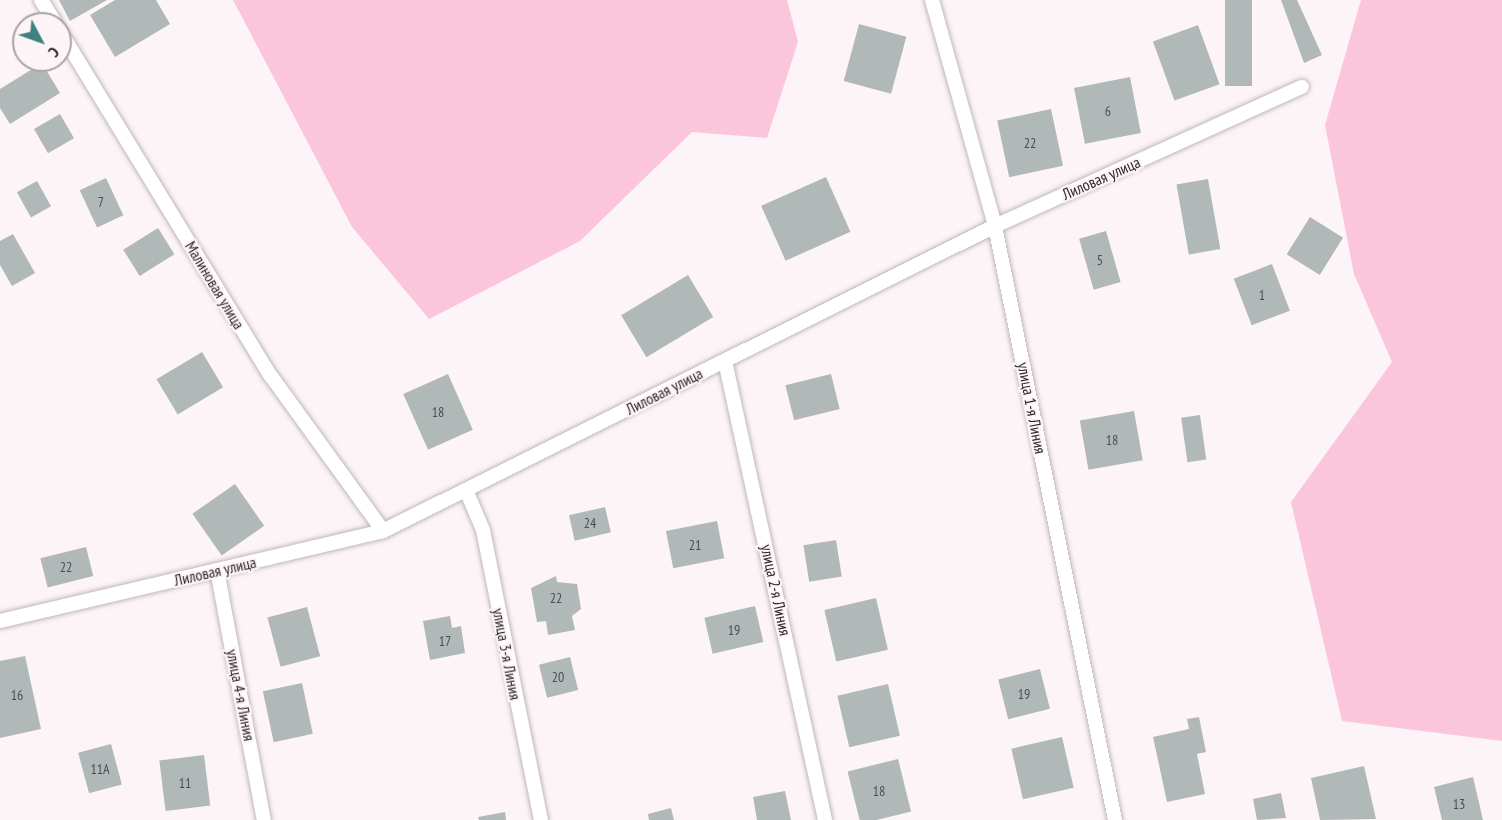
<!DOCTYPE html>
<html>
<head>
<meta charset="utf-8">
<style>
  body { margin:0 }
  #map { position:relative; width:1502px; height:820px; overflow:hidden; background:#fdf4f8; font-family:"PT Sans Narrow",sans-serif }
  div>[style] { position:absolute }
  .green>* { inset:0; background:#fbc5dc }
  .building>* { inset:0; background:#b0b9b8; transform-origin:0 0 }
  .roads { filter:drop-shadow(0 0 2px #c0b7bb) drop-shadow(0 0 2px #c0b7bb) }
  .lane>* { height:14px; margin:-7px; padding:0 7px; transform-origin:7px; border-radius:7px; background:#fff }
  span { translate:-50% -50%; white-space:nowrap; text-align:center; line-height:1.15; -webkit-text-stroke:4.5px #fdf4f8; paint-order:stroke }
  .number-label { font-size:14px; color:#4d4d4e }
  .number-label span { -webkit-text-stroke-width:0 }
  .street-label { font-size:16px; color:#2c292a }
  .north { position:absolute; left:12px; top:12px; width:60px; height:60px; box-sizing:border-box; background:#fdf4f8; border:2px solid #a9a3a6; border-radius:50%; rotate:131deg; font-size:16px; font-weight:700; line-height:24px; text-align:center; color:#2c292a }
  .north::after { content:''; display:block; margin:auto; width:21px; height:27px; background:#3d847d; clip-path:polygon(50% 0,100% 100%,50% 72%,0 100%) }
</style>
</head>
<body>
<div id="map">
  <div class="green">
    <div style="clip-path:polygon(233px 0,787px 0,798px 42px,767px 138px,692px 132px,580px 241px,429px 319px,352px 227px)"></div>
    <div style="clip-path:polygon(1361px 0,1502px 0,1502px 741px,1342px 721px,1291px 502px,1392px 362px,1354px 274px,1325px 125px)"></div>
  </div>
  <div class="building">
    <div style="clip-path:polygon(59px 0,107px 0,70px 21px)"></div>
    <div style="clip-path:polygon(115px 0,156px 0,170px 24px,115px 57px,90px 15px)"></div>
    <div style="left:1225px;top:0;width:27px;height:86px"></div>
    <div style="clip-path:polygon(1281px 0,1297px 0,1322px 55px,1304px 63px)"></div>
    <div style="left:859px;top:24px;width:49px;height:59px;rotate:15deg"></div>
    <div style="left:1198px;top:25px;width:63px;height:48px;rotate:70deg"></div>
    <div style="clip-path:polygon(42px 63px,60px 93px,10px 124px,0 108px,0 89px)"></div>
    <div style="left:1130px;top:77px;width:57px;height:57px;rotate:79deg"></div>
    <div style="left:1051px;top:109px;width:58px;height:55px;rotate:78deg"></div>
    <div style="left:60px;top:114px;width:28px;height:30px;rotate:60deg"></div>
    <div style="left:826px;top:177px;width:60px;height:71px;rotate:66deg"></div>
    <div style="left:106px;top:178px;width:41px;height:29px;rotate:65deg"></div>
    <div style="left:1208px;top:179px;width:71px;height:32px;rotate:80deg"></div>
    <div style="left:37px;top:181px;width:29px;height:23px;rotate:61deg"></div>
    <div style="left:1310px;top:217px;width:39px;height:44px;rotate:32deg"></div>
    <div style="left:158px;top:228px;width:31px;height:41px;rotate:58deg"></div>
    <div style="left:1106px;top:231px;width:53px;height:28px;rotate:74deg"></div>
    <div style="clip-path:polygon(13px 234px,35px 273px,12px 286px,0 265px,0 241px)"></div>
    <div style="left:1272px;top:264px;width:50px;height:41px;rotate:69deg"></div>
    <div style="left:688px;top:275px;width:49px;height:78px;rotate:59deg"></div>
    <div style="left:202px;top:352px;width:41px;height:53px;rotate:59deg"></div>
    <div style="left:448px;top:374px;width:61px;height:49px;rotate:66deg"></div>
    <div style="left:831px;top:374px;width:36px;height:47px;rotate:76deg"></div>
    <div style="left:1134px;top:411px;width:50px;height:55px;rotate:80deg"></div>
    <div style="left:1200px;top:415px;width:45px;height:19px;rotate:82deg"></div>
    <div style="left:235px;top:484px;width:51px;height:52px;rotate:55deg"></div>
    <div style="left:605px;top:507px;width:26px;height:37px;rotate:77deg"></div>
    <div style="left:717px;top:521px;width:38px;height:52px;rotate:79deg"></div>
    <div style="left:836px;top:540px;width:37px;height:33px;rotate:81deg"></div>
    <div style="left:86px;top:547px;width:30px;height:47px;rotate:76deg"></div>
    <div style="clip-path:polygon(556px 576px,557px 582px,577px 584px,581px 609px,572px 616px,575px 630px,548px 635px,546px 621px,537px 622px,531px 588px)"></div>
    <div style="left:876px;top:598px;width:53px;height:53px;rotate:77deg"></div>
    <div style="left:755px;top:606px;width:37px;height:52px;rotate:77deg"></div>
    <div style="left:307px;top:607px;width:51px;height:41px;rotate:75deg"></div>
    <div style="clip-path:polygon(450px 616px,452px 628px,461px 626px,465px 653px,430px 660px,423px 621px)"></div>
    <div style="clip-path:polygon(25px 656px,41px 729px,0 738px,0 661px)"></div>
    <div style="left:570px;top:657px;width:34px;height:32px;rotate:76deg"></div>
    <div style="left:1040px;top:669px;width:41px;height:43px;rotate:76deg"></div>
    <div style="left:302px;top:683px;width:52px;height:40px;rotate:78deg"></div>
    <div style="left:888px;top:684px;width:53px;height:52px;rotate:77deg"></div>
    <div style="clip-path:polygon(1199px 717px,1206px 752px,1197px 754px,1205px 794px,1167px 802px,1153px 737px,1189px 729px,1187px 719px)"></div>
    <div style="left:1062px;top:737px;width:52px;height:52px;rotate:77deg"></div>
    <div style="left:111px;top:744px;width:42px;height:34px;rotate:75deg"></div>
    <div style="left:204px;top:755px;width:51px;height:45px;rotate:83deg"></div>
    <div style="left:898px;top:759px;width:54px;height:52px;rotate:76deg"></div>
    <div style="clip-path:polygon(1364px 766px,1376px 819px,1320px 820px,1311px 778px)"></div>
    <div style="clip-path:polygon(1473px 777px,1483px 820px,1442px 820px,1434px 787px)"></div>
    <div style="clip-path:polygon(785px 791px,791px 820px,757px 820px,753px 797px)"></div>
    <div style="clip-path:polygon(1281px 793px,1286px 818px,1257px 820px,1253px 799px)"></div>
    <div style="clip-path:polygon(671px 808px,674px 820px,649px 820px,648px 814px)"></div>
    <div style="clip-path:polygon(505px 812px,506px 820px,479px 820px,478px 817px)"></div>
  </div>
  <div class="roads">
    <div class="lane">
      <div style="left:41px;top:0;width:28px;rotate:58deg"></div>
      <div style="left:932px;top:0;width:235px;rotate:74.4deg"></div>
      <div style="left:995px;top:226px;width:606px;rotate:78.58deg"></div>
      <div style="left:60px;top:31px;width:404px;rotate:58.6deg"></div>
      <div style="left:271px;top:376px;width:191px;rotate:54.1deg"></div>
      <div style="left:725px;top:361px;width:470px;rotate:77.7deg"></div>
      <div style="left:466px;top:490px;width:43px;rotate:67deg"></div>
      <div style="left:483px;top:530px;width:296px;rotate:78.7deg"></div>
      <div style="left:217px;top:570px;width:254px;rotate:79.4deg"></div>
      <div style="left:0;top:621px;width:393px;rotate:-13.2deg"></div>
      <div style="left:383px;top:531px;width:684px;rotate:-26.49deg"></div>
      <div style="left:995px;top:226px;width:337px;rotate:-24.4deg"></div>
    </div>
  </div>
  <div class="number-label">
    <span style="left:1108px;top:111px">6</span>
    <span style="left:1030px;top:143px">22</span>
    <span style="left:101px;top:202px">7</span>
    <span style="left:1100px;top:260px">5</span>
    <span style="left:1262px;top:295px">1</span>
    <span style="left:438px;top:412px">18</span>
    <span style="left:1112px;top:440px">18</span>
    <span style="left:590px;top:523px">24</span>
    <span style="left:695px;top:545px">21</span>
    <span style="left:66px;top:567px">22</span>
    <span style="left:556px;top:598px">22</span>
    <span style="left:734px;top:630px">19</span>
    <span style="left:445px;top:641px">17</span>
    <span style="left:558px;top:677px">20</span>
    <span style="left:1024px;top:694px">19</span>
    <span style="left:17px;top:695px">16</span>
    <span style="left:100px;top:769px">11А</span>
    <span style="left:185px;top:783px">11</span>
    <span style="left:879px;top:791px">18</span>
    <span style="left:1459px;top:804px">13</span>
  </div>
  <div class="street-label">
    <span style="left:1101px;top:178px;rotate:-24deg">Лиловая улица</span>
    <span style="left:215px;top:285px;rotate:59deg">Малиновая улица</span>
    <span style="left:664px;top:391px;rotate:-27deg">Лиловая улица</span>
    <span style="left:1032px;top:408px;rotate:79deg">улица 1-я Линия</span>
    <span style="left:215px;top:571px;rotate:-13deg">Лиловая улица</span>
    <span style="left:776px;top:590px;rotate:78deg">улица 2-я Линия</span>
    <span style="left:507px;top:654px;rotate:79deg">улица 3-я Линия</span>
    <span style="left:241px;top:695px;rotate:79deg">улица 4-я Линия</span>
  </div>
  <div class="north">С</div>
</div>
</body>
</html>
